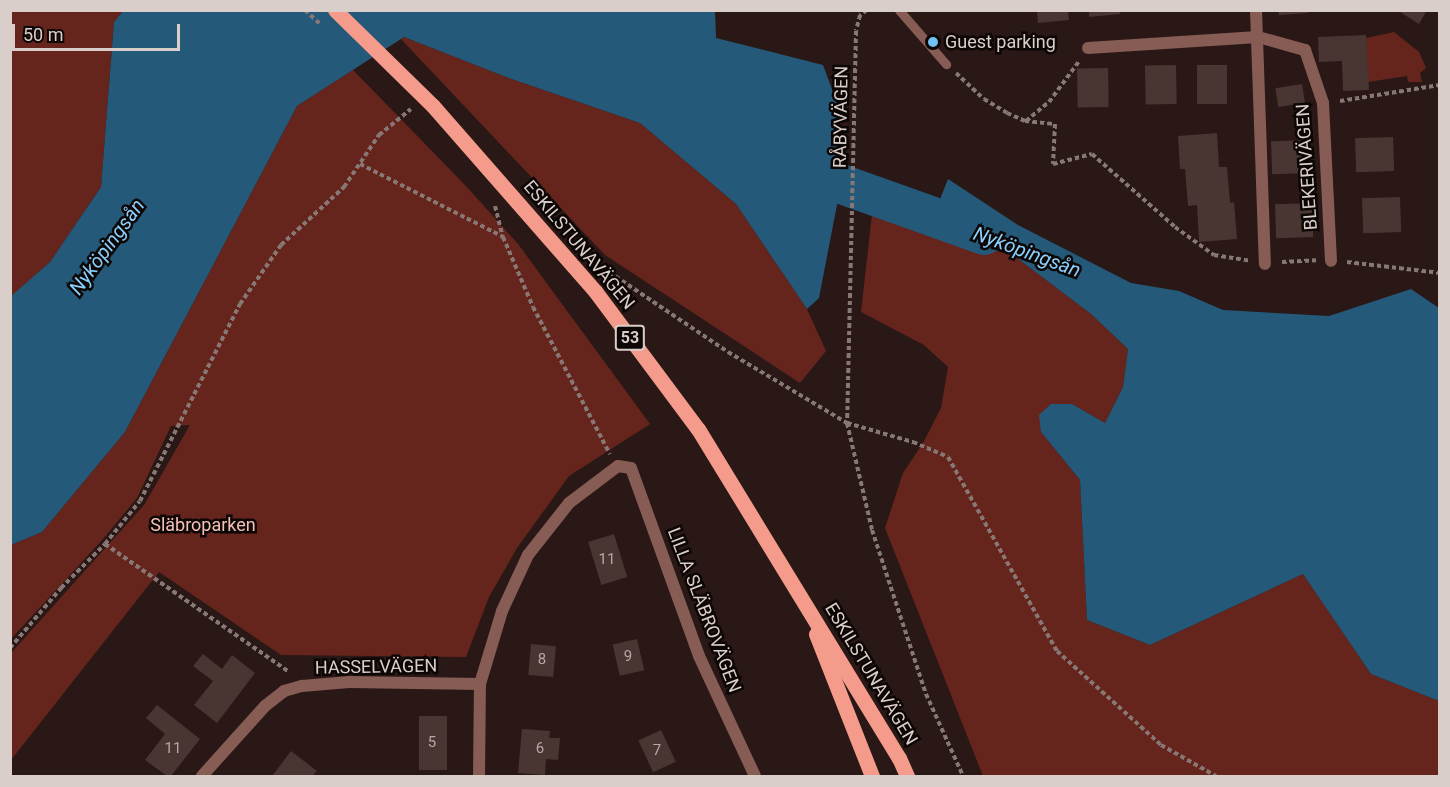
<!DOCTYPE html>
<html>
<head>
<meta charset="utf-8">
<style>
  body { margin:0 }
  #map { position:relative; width:1450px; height:787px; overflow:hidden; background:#291815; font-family:Roboto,sans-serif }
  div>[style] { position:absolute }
  .green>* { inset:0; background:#66251c }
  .water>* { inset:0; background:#24597a }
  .river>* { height:40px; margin:-20px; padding:0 20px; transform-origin:20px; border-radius:20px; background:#24597a }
  .building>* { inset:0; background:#493633; transform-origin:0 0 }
  .path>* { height:4px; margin-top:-2px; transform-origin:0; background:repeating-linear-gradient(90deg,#877875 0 4.5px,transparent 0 7.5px) }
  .service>* { height:9px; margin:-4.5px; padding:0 4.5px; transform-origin:4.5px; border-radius:4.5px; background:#875c54 }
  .minor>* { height:12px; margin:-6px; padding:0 6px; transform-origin:6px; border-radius:6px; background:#875c54 }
  .primary>* { height:15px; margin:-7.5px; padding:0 7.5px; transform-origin:7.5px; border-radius:7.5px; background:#f49b8b }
  .dots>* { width:16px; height:16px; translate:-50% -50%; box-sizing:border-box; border:3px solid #0c0605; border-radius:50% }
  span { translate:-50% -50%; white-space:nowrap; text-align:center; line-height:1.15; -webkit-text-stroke:5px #0c0605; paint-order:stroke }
  .number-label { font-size:15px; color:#b6a8a5 }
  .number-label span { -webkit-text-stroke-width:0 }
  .shield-label span { padding:2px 4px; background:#0c0605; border:2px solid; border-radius:4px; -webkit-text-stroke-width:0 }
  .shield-label { font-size:16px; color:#dacecb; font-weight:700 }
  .poi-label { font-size:18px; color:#dacecb }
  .left { translate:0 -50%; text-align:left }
  .street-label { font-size:18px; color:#dacecb }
  .park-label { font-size:18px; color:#f5bfb5 }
  .water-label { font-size:20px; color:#8acffd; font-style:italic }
  .frame { position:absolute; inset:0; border:12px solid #dacecb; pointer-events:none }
  .scale { position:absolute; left:12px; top:24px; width:168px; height:27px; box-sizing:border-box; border:3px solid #dacecb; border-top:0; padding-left:8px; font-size:18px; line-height:21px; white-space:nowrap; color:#dacecb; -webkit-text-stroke:4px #0c0605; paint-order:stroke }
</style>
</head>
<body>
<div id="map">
  <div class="green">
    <div style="clip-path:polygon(11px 11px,123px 11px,114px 22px,101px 187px,50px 262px,11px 297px)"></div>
    <div style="clip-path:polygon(1394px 32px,1419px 52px,1426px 68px,1420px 73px,1422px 82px,1408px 82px,1407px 76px,1368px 82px,1366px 38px)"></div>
    <div style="clip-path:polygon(404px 37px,506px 77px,640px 123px,736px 204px,807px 309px,826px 351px,800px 383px,605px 255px,401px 39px)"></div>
    <div style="clip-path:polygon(353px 70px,466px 186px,518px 244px,650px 424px,569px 476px,517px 548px,489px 597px,466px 657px,281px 655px,159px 572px,11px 760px,11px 653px,144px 505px,190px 425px,171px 426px,137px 498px,103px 539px,11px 639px,11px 545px,42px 532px,125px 432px,297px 106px)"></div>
    <div style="clip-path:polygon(872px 214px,931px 222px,1017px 258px,1091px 314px,1128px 349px,1123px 387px,1105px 423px,1072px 404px,1041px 432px,1080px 480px,1087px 620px,1150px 645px,1303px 574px,1371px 674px,1439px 701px,1439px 776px,983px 776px,885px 528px,903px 473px,923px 443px,941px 408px,948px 367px,924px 345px,861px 312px)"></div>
  </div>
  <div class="water">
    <div style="clip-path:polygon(123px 11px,715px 11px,716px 38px,823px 65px,836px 100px,841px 184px,819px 298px,807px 309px,736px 204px,640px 123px,506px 77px,404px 37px,297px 106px,125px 432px,42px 532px,11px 545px,10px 297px,50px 262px,101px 187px,114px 22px)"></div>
    <div style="clip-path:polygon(948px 179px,1018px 225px,1131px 283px,1179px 291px,1223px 310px,1329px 316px,1411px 289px,1439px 308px,1439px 701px,1371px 674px,1303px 574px,1150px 645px,1087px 620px,1080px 480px,1041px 432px,1039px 415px,1051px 404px,1072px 404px,1105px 423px,1123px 387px,1128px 349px,1091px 314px,1017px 258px,931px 222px)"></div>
  </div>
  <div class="river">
    <div style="left:786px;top:183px;width:55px;rotate:1deg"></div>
    <div style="left:841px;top:184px;width:152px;rotate:19.6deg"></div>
  </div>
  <div class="building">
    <div style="clip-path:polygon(1037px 10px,1068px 10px,1069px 20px,1038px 23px)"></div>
    <div style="clip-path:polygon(1089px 10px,1120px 10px,1120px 14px,1089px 17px)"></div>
    <div style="clip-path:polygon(1278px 10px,1308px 10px,1308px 13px,1279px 15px)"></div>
    <div style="clip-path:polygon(1397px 10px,1427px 10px,1419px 24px)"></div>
    <div style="clip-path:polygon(1366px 35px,1369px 90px,1343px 91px,1342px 61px,1319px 62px,1318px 37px)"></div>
    <div style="left:1176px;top:65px;width:39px;height:31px;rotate:89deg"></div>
    <div style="left:1197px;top:65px;width:30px;height:39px"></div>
    <div style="left:1108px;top:68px;width:39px;height:31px;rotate:89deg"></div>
    <div style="left:1302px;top:84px;width:19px;height:27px;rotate:81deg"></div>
    <div style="clip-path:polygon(1217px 133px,1219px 167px,1227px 167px,1230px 203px,1234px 202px,1237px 239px,1199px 242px,1197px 205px,1188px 206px,1185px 169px,1180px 169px,1178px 136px)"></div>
    <div style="left:1393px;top:137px;width:34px;height:38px;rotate:88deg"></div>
    <div style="left:1308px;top:140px;width:33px;height:37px;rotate:88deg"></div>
    <div style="left:1400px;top:197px;width:35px;height:38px;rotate:88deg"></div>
    <div style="left:1312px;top:203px;width:34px;height:37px;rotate:88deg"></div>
    <div style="left:614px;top:534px;width:45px;height:27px;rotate:73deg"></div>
    <div style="left:637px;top:639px;width:32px;height:25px;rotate:77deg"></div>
    <div style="left:531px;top:644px;width:25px;height:31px;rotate:5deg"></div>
    <div style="clip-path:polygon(203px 654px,222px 669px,232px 655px,255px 673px,217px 723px,194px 705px,213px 681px,193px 666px)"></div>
    <div style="clip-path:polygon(157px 705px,200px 739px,171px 776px,167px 776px,145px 760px,165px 734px,146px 718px)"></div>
    <div style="left:419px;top:716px;width:28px;height:54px"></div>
    <div style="clip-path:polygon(522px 729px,550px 731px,549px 738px,560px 738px,558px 760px,546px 759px,545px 775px,518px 773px)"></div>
    <div style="left:661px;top:730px;width:35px;height:25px;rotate:65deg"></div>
    <div style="clip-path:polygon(291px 751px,317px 771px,312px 776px,272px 776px)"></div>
  </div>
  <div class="path">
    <div style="left:305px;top:10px;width:21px;rotate:43deg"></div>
    <div style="left:867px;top:10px;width:9px;rotate:144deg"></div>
    <div style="left:860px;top:15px;width:16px;rotate:104deg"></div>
    <div style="left:856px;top:31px;width:392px;rotate:91.3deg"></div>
    <div style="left:847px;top:423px;width:110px;rotate:76.8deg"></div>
    <div style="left:872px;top:530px;width:173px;rotate:71.8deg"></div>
    <div style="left:926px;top:694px;width:90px;rotate:65.7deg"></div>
    <div style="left:956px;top:73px;width:38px;rotate:43deg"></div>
    <div style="left:984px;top:99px;width:27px;rotate:31deg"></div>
    <div style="left:1007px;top:113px;width:20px;rotate:24deg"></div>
    <div style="left:1025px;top:121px;width:30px;rotate:6deg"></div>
    <div style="left:1055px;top:124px;width:40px;rotate:92.9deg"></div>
    <div style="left:1053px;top:164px;width:40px;rotate:-14.4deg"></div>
    <div style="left:1092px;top:154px;width:111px;rotate:41.3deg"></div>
    <div style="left:1175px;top:227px;width:48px;rotate:35.7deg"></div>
    <div style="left:1214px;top:255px;width:36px;rotate:9deg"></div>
    <div style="left:1340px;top:101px;width:101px;rotate:-9.1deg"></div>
    <div style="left:1026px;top:121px;width:30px;rotate:-40deg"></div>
    <div style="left:1049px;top:102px;width:52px;rotate:-53.6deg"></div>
    <div style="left:360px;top:164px;width:161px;rotate:27deg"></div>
    <div style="left:495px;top:206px;width:32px;rotate:76deg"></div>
    <div style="left:503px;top:237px;width:76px;rotate:66.8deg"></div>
    <div style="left:533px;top:307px;width:166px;rotate:62.4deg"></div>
    <div style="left:1282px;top:262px;width:34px;rotate:-3deg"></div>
    <div style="left:1347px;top:262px;width:94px;rotate:6.7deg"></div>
    <div style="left:597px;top:264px;width:158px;rotate:33.9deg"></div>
    <div style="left:728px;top:352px;width:139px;rotate:30.8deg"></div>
    <div style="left:847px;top:423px;width:69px;rotate:16.1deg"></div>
    <div style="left:913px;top:442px;width:38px;rotate:23deg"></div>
    <div style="left:948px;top:457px;width:223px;rotate:60.7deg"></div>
    <div style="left:1057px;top:651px;width:140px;rotate:42.1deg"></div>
    <div style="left:1161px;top:745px;width:63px;rotate:29.4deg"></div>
    <div style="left:105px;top:544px;width:224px;rotate:34.8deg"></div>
    <div style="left:10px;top:648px;width:79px;rotate:-49.6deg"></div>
    <div style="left:61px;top:588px;width:62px;rotate:-45deg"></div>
    <div style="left:105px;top:544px;width:55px;rotate:-50.9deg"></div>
    <div style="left:140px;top:501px;width:221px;rotate:-63.1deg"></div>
    <div style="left:240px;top:304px;width:72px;rotate:-55.2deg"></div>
    <div style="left:281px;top:245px;width:86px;rotate:-42.6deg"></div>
    <div style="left:344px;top:187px;width:63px;rotate:-56.1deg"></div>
    <div style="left:379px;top:135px;width:41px;rotate:-39.1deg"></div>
  </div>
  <div class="service">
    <div style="left:899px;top:10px;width:72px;rotate:49deg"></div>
  </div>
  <div class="minor">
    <div style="left:1256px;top:10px;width:254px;rotate:88deg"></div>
    <div style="left:1088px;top:48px;width:170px;rotate:-3.7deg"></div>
    <div style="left:1258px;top:37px;width:49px;rotate:15.5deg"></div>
    <div style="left:1305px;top:50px;width:56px;rotate:71.2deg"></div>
    <div style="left:1323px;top:103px;width:158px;rotate:87.1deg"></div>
    <div style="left:202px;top:776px;width:94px;rotate:-48deg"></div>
    <div style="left:265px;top:706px;width:24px;rotate:-38deg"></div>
    <div style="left:284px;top:691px;width:19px;rotate:-16deg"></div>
    <div style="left:302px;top:686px;width:47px;rotate:-4.9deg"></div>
    <div style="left:349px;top:682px;width:131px;rotate:0.9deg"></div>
    <div style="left:479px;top:776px;width:92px;rotate:-89.4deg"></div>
    <div style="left:480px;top:684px;width:76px;rotate:-73.2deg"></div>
    <div style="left:502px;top:611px;width:62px;rotate:-65.1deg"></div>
    <div style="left:528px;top:555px;width:66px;rotate:-51.7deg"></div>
    <div style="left:569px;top:503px;width:61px;rotate:-37.1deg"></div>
    <div style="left:618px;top:466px;width:13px;rotate:9deg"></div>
    <div style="left:631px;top:468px;width:200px;rotate:70.1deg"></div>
    <div style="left:699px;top:656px;width:132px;rotate:65deg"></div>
  </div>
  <div class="primary">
    <div style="left:335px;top:10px;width:137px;rotate:44.4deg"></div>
    <div style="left:433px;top:106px;width:246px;rotate:48.8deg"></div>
    <div style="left:595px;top:291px;width:172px;rotate:53.3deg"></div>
    <div style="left:698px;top:429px;width:386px;rotate:58.6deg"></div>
    <div style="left:899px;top:758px;width:20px;rotate:66deg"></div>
    <div style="left:816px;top:634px;width:153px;rotate:68.5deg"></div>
  </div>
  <div class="dots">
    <div style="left:933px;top:42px;background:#72c1f5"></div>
  </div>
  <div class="number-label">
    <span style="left:607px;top:560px">11</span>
    <span style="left:628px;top:657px">9</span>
    <span style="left:542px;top:660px">8</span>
    <span style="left:432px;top:743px">5</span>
    <span style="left:173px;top:749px">11</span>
    <span style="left:540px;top:749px">6</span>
    <span style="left:657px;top:751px">7</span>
  </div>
  <div class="shield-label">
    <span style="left:630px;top:338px">53</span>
  </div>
  <div class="poi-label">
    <span class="left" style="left:945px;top:42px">Guest parking</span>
  </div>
  <div class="street-label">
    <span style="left:841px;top:117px;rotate:-89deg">RÅBYVÄGEN</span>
    <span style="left:1307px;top:167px;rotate:-94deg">BLEKERIVÄGEN</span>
    <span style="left:579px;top:245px;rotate:50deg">ESKILSTUNAVÄGEN</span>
    <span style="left:704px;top:610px;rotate:69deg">LILLA SLÄBROVÄGEN</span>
    <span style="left:376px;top:667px;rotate:-1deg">HASSELVÄGEN</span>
    <span style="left:871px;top:674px;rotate:59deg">ESKILSTUNAVÄGEN</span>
  </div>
  <div class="park-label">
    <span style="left:203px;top:525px">Släbroparken</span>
  </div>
  <div class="water-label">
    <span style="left:107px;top:247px;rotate:-54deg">Nyköpingsån</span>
    <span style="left:1027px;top:252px;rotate:20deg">Nyköpingsån</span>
  </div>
  <div class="frame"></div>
  <div class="scale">50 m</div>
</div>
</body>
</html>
